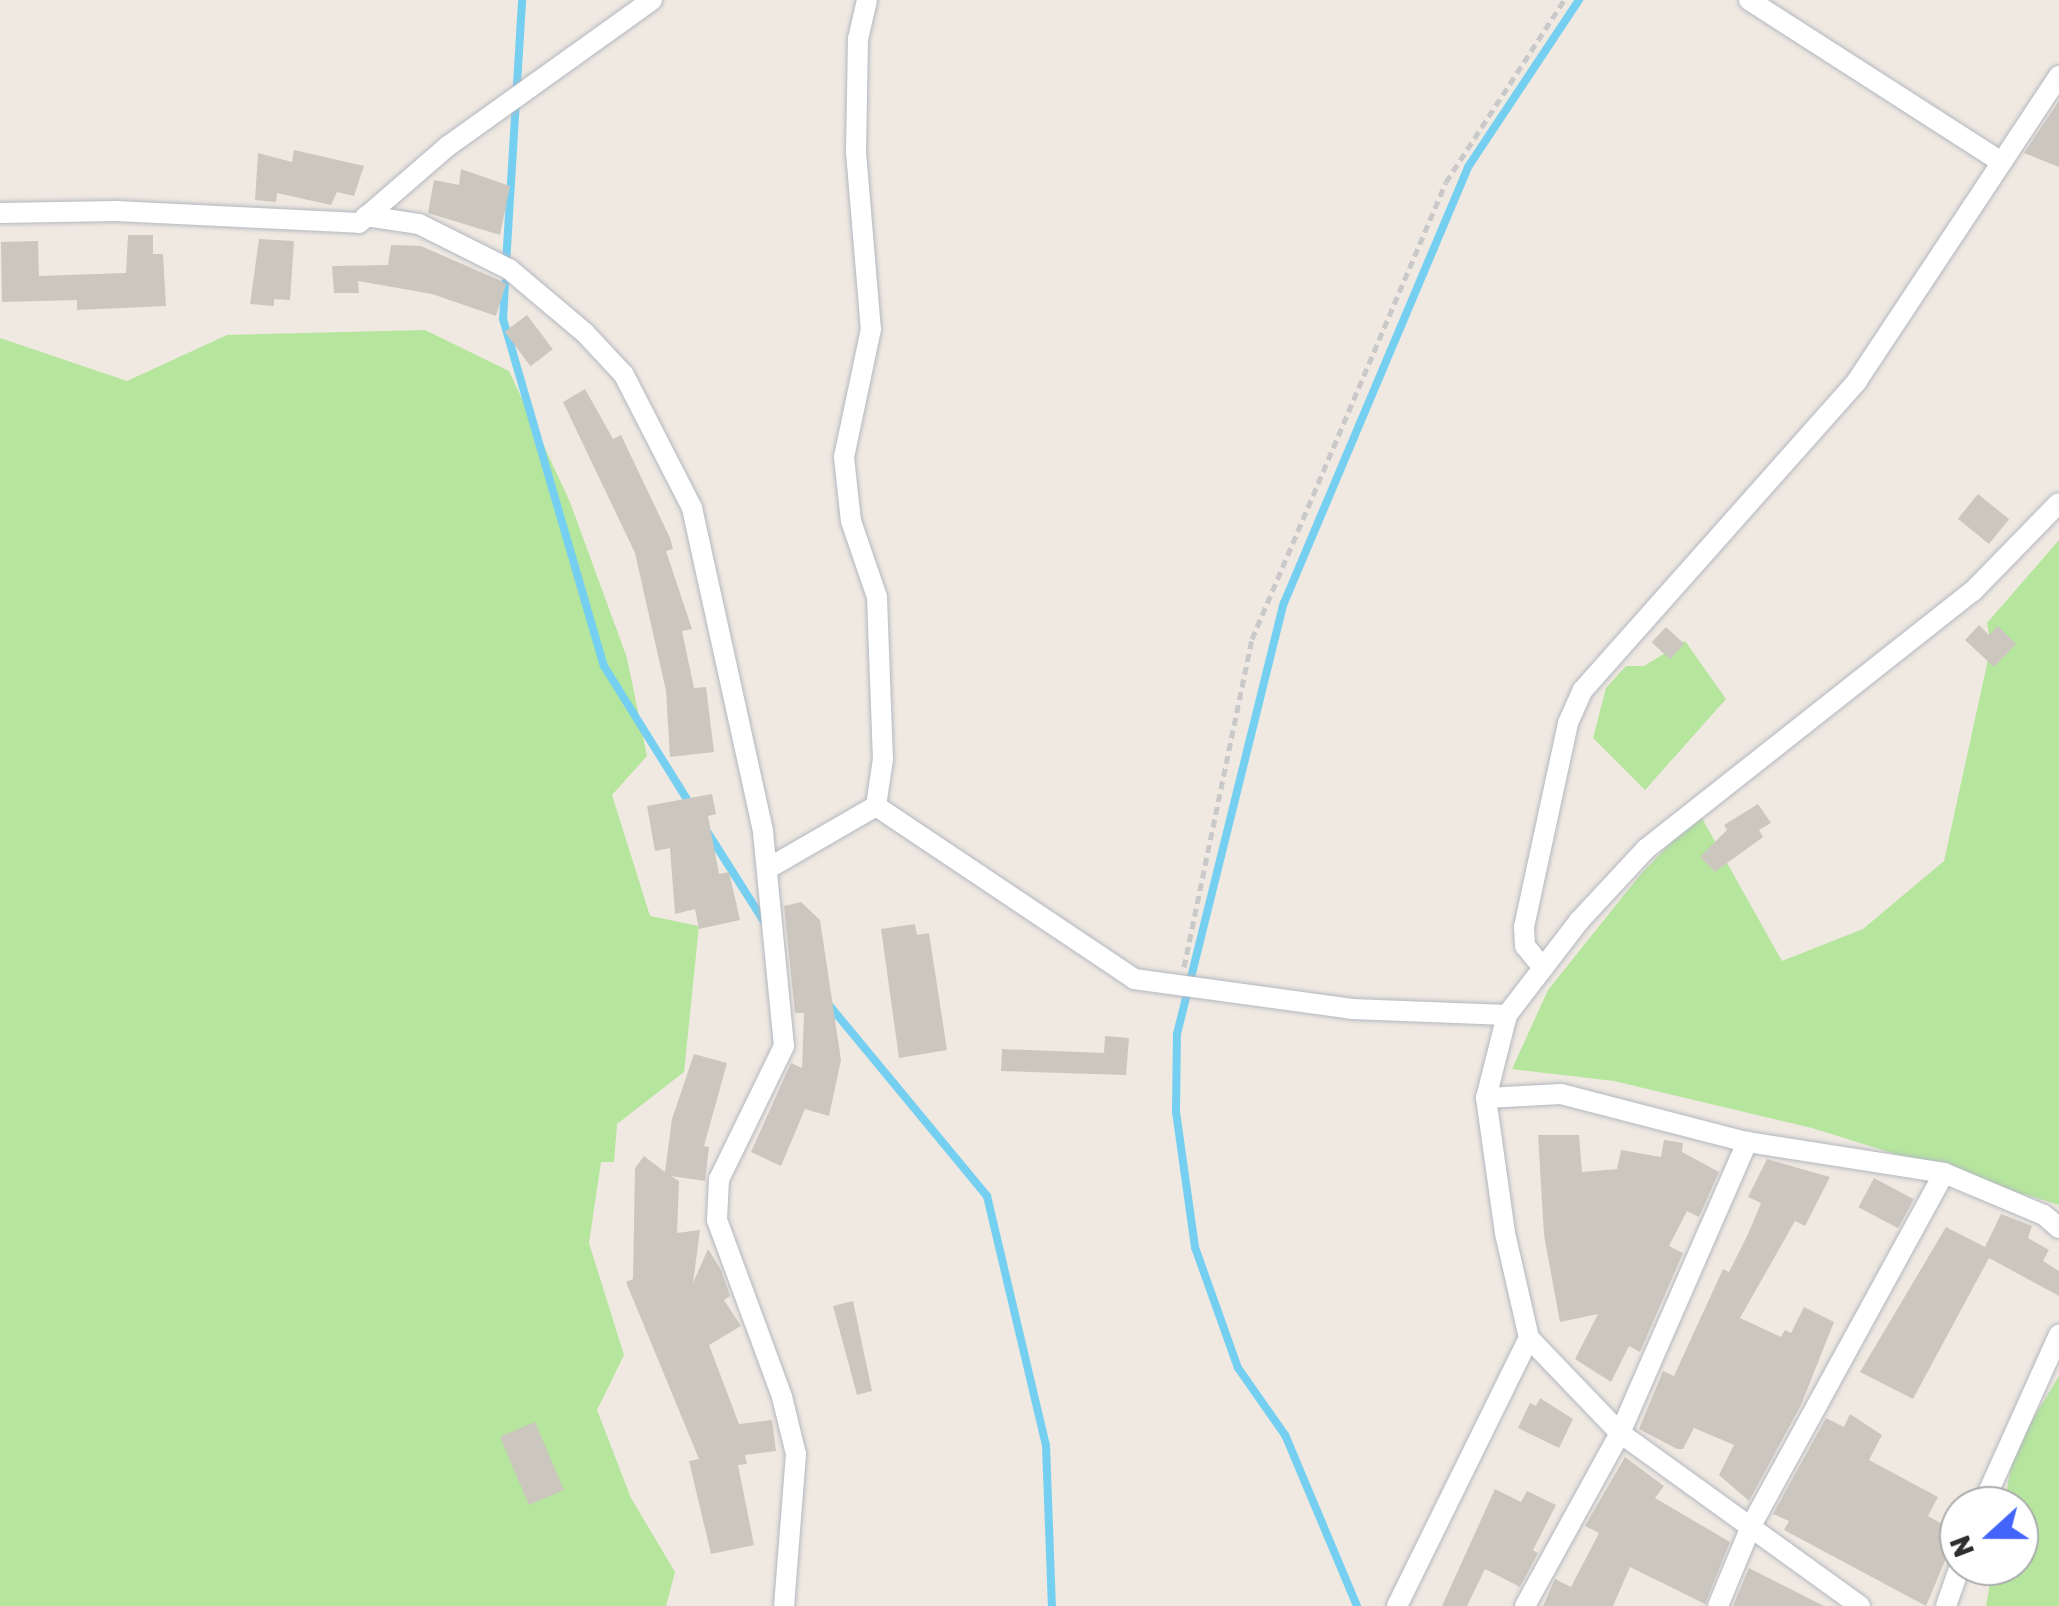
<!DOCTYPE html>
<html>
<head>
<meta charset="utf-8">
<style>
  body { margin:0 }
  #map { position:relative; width:2059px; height:1606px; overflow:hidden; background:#efe9e1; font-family:Rubik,sans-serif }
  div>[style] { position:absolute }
  .green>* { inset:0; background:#b6e59e }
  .stream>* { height:8px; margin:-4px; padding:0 4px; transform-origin:4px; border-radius:4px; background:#75cff0 }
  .building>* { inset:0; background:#cbc7bf; transform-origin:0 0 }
  .path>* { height:5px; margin-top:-2.5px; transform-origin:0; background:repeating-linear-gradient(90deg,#c9c9c9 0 8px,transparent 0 13px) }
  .roads { filter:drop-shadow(0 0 2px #b4b7c1) drop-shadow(0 0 2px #b4b7c1) }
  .street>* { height:20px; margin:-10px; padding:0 10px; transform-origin:10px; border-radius:10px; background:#fff }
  span { translate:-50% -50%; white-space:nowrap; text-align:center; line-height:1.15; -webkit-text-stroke:9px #fff; paint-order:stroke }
  .north { position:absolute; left:1939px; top:1486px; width:100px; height:100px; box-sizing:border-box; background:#fff; border:2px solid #ababab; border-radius:50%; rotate:249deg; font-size:28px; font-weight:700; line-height:40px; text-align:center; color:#2e2e2e }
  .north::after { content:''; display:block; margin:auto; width:35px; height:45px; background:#4264fb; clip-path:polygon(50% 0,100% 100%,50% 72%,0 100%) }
</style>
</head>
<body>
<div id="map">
  <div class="green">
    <div style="clip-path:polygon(425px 330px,509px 371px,570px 502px,627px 658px,647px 756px,612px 795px,650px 916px,699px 926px,684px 1072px,617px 1124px,614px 1162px,601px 1162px,589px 1243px,624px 1355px,597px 1410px,631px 1498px,675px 1572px,666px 1606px,0 1606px,0 338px,127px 381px,227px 335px)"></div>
    <div style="clip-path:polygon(2059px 540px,2059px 1205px,1812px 1128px,1614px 1081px,1512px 1069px,1548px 990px,1640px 875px,1699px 813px,1782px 961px,1863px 929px,1944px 861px,1991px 646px,1987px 623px)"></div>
    <div style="clip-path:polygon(1685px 641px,1726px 699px,1645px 790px,1593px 738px,1606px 688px,1626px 666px,1644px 666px)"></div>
    <div style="clip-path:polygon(2059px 1376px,2059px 1606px,1986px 1606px,1993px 1566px,2019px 1566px,2019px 1506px,2004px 1506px,2014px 1450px)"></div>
  </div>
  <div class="stream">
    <div style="left:506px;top:264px;width:264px;rotate:-86.5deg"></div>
    <div style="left:505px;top:283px;width:36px;rotate:93deg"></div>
    <div style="left:503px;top:319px;width:361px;rotate:73.8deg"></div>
    <div style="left:604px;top:666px;width:163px;rotate:58.1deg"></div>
    <div style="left:708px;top:833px;width:107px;rotate:57.7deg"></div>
    <div style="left:829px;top:1005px;width:248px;rotate:50.4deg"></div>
    <div style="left:987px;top:1196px;width:256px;rotate:76.7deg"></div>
    <div style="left:1046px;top:1445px;width:161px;rotate:87.9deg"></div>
    <div style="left:1357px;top:1606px;width:186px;rotate:-112.8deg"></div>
    <div style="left:1285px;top:1435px;width:82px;rotate:-125deg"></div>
    <div style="left:1238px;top:1368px;width:128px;rotate:-109.6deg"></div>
    <div style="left:1195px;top:1247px;width:136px;rotate:-98deg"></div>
    <div style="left:1176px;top:1112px;width:78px;rotate:-89.3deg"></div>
    <div style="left:1177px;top:1034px;width:444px;rotate:-76.1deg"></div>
    <div style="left:1284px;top:603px;width:473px;rotate:-67.1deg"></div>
    <div style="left:1468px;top:167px;width:201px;rotate:-56.4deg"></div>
  </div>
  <div class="building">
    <div style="clip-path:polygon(2059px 101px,2059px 167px,2024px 153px)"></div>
    <div style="clip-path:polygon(294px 150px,364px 166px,354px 196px,337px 192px,331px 205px,277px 193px,276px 202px,255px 200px,258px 153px,292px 162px)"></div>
    <div style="clip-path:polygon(461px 169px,510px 186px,500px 235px,428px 213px,434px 180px,459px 185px)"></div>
    <div style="clip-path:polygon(128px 235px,153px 235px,153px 254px,163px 254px,166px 306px,77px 310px,77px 300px,2px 302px,1px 242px,38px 241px,39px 276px,126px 273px)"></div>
    <div style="clip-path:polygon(259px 239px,294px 241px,290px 300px,274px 299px,274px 306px,250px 304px)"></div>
    <div style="clip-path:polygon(391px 245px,421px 246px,501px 281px,506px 284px,496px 316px,432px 294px,358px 281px,359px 293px,334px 293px,332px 266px,388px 265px)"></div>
    <div style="left:527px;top:315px;width:43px;height:28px;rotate:53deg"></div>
    <div style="clip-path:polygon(585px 389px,613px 439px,621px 435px,670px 538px,673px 549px,666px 551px,692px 629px,682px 631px,694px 688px,706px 687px,714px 752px,670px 757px,666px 691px,635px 553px,563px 402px)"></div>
    <div style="left:1978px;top:494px;width:40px;height:32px;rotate:39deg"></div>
    <div style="clip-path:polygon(1979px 625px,1989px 635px,1998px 626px,2016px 644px,1994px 667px,1965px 640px)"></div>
    <div style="left:1666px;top:627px;width:25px;height:21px;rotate:43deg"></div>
    <div style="clip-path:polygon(712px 794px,716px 814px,708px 816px,719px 874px,729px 872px,740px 920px,699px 929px,695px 909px,675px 914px,670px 848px,655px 851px,647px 806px)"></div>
    <div style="clip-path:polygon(1758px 804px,1771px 823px,1759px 830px,1763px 837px,1715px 872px,1700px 857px,1727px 830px,1724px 825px)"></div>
    <div style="clip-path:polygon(801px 902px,820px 920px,841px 1060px,829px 1116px,805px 1109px,781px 1166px,751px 1152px,791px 1063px,802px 1068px,804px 1013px,795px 1013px,784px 906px)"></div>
    <div style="clip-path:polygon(915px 924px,917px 935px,929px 933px,947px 1050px,899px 1058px,881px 929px)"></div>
    <div style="clip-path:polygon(1105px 1036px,1129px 1038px,1126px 1075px,1001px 1071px,1002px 1049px,1104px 1053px)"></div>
    <div style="clip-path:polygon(694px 1054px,727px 1063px,704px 1146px,709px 1147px,705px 1181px,671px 1176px,679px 1181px,677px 1233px,700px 1230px,693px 1283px,708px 1249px,721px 1270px,730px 1296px,724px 1300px,741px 1326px,709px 1345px,739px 1424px,772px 1420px,776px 1451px,745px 1455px,747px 1464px,738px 1465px,754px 1545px,711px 1554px,689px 1461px,699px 1459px,626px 1282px,633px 1279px,635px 1168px,644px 1156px,665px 1172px,672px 1119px)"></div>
    <div style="clip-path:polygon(1538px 1135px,1579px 1135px,1582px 1172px,1617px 1169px,1621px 1150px,1661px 1157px,1664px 1140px,1683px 1143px,1682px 1152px,1719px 1172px,1699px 1217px,1687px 1211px,1669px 1246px,1683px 1253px,1640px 1352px,1629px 1346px,1611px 1382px,1575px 1359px,1598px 1314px,1560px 1322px,1544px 1235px)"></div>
    <div style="clip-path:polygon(1767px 1159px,1830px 1177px,1805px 1226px,1795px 1221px,1740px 1318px,1781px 1337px,1785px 1330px,1791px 1333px,1804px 1307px,1834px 1322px,1801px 1405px,1749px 1501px,1719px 1475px,1734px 1445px,1694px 1428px,1683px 1449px,1677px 1449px,1639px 1429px,1663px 1371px,1674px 1376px,1723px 1269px,1729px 1272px,1748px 1234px,1761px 1203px,1748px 1197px)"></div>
    <div style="left:1874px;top:1178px;width:45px;height:33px;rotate:28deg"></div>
    <div style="clip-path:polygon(2001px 1214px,2032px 1226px,2028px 1238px,2049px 1250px,2043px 1261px,2059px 1271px,2059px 1296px,1989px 1258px,1913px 1399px,1860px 1372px,1946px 1227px,1985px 1247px)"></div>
    <div style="clip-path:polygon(853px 1301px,872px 1391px,857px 1395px,833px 1306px)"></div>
    <div style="clip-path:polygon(1540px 1398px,1573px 1419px,1559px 1448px,1518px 1428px,1530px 1403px,1536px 1406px)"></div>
    <div style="clip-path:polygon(1850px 1414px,1882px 1435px,1869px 1460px,1938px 1497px,1928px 1516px,1957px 1532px,1926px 1606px,1784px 1530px,1789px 1521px,1773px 1514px,1826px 1418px,1844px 1427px)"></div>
    <div style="left:535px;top:1422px;width:74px;height:38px;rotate:67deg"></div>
    <div style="clip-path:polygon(1625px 1457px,1664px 1486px,1655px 1498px,1730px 1542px,1705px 1604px,1630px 1567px,1613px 1606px,1543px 1606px,1555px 1579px,1571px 1587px,1599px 1533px,1585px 1526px)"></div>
    <div style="clip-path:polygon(1495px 1489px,1521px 1502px,1527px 1491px,1556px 1505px,1533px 1550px,1538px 1553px,1520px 1587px,1485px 1569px,1467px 1606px,1442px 1606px)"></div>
    <div style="clip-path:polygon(1749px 1568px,1824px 1606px,1733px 1606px)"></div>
  </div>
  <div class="path">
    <div style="left:1184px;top:967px;width:335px;rotate:-78.3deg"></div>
    <div style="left:1252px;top:639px;width:496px;rotate:-67deg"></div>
    <div style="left:1446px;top:182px;width:217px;rotate:-57deg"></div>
  </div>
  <div class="roads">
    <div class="street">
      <div style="left:867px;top:0;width:40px;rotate:103deg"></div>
      <div style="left:858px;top:39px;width:113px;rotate:91deg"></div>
      <div style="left:856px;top:152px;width:178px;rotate:85.2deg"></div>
      <div style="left:871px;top:329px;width:131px;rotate:101.9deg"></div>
      <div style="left:844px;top:457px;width:64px;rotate:83.8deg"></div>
      <div style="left:851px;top:521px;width:80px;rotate:71.1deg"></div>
      <div style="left:877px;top:597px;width:162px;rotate:87.9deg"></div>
      <div style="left:883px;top:759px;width:48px;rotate:98.5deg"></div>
      <div style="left:1749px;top:0;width:300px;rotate:32.7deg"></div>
      <div style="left:0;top:213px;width:116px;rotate:-1deg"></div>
      <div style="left:116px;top:211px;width:243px;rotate:2.8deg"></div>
      <div style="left:359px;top:223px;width:118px;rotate:-40.9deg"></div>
      <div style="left:448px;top:146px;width:251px;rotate:-35.6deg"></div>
      <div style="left:366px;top:216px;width:54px;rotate:8.6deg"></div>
      <div style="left:419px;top:224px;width:101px;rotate:26.6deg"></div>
      <div style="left:509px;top:269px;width:99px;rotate:40.1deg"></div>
      <div style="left:585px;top:333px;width:57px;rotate:47.1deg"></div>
      <div style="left:624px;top:375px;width:149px;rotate:62.9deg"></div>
      <div style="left:692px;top:508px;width:332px;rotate:77.6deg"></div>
      <div style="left:763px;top:832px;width:215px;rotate:84.4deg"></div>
      <div style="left:784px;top:1046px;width:148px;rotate:116deg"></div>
      <div style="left:719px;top:1179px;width:41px;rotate:92.8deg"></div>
      <div style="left:717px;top:1220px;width:189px;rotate:69.8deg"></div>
      <div style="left:782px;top:1397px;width:59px;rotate:76.2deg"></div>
      <div style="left:796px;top:1454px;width:152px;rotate:94.5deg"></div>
      <div style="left:876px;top:806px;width:311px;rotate:33.8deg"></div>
      <div style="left:1134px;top:979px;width:220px;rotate:7.8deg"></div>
      <div style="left:1352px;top:1009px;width:155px;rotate:2.2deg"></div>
      <div style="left:767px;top:869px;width:126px;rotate:-30deg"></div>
      <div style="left:1543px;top:968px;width:28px;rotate:-129deg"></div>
      <div style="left:1525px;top:946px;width:19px;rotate:-93deg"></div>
      <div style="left:1524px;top:927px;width:209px;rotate:-77.8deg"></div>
      <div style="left:1568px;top:723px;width:36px;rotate:-66deg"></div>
      <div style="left:1583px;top:690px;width:413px;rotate:-48.4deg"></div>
      <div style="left:1857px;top:381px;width:366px;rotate:-56.5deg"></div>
      <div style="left:1486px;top:1098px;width:75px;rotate:-3.1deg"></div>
      <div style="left:1561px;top:1094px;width:192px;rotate:14.5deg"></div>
      <div style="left:1747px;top:1142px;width:199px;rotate:8.9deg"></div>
      <div style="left:1944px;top:1173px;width:108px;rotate:22.8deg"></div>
      <div style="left:2044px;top:1215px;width:20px;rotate:41deg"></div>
      <div style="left:1982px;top:1506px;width:188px;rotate:-65.8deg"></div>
      <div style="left:1397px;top:1606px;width:299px;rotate:-63.8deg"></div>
      <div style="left:1525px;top:1606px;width:197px;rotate:-61.2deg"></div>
      <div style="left:1620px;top:1433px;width:318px;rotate:-66.4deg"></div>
      <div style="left:1718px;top:1606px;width:89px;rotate:-67.5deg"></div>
      <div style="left:1752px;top:1524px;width:400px;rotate:-61.3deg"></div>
      <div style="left:1860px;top:1606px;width:296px;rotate:-144.2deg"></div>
      <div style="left:1620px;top:1433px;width:132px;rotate:-133.8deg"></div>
      <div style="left:1529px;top:1338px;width:108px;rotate:-102.9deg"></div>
      <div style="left:1505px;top:1233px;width:136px;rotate:-98deg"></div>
      <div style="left:1486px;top:1098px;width:86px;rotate:-75.8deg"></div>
      <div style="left:1507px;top:1015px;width:118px;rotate:-52.5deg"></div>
      <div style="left:1579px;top:921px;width:98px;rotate:-47.1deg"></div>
      <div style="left:1646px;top:849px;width:415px;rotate:-38.3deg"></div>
      <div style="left:1972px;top:592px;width:124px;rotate:-45.7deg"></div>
      <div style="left:1946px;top:1606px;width:42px;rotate:-70.7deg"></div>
    </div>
  </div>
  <div class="north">N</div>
</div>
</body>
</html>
